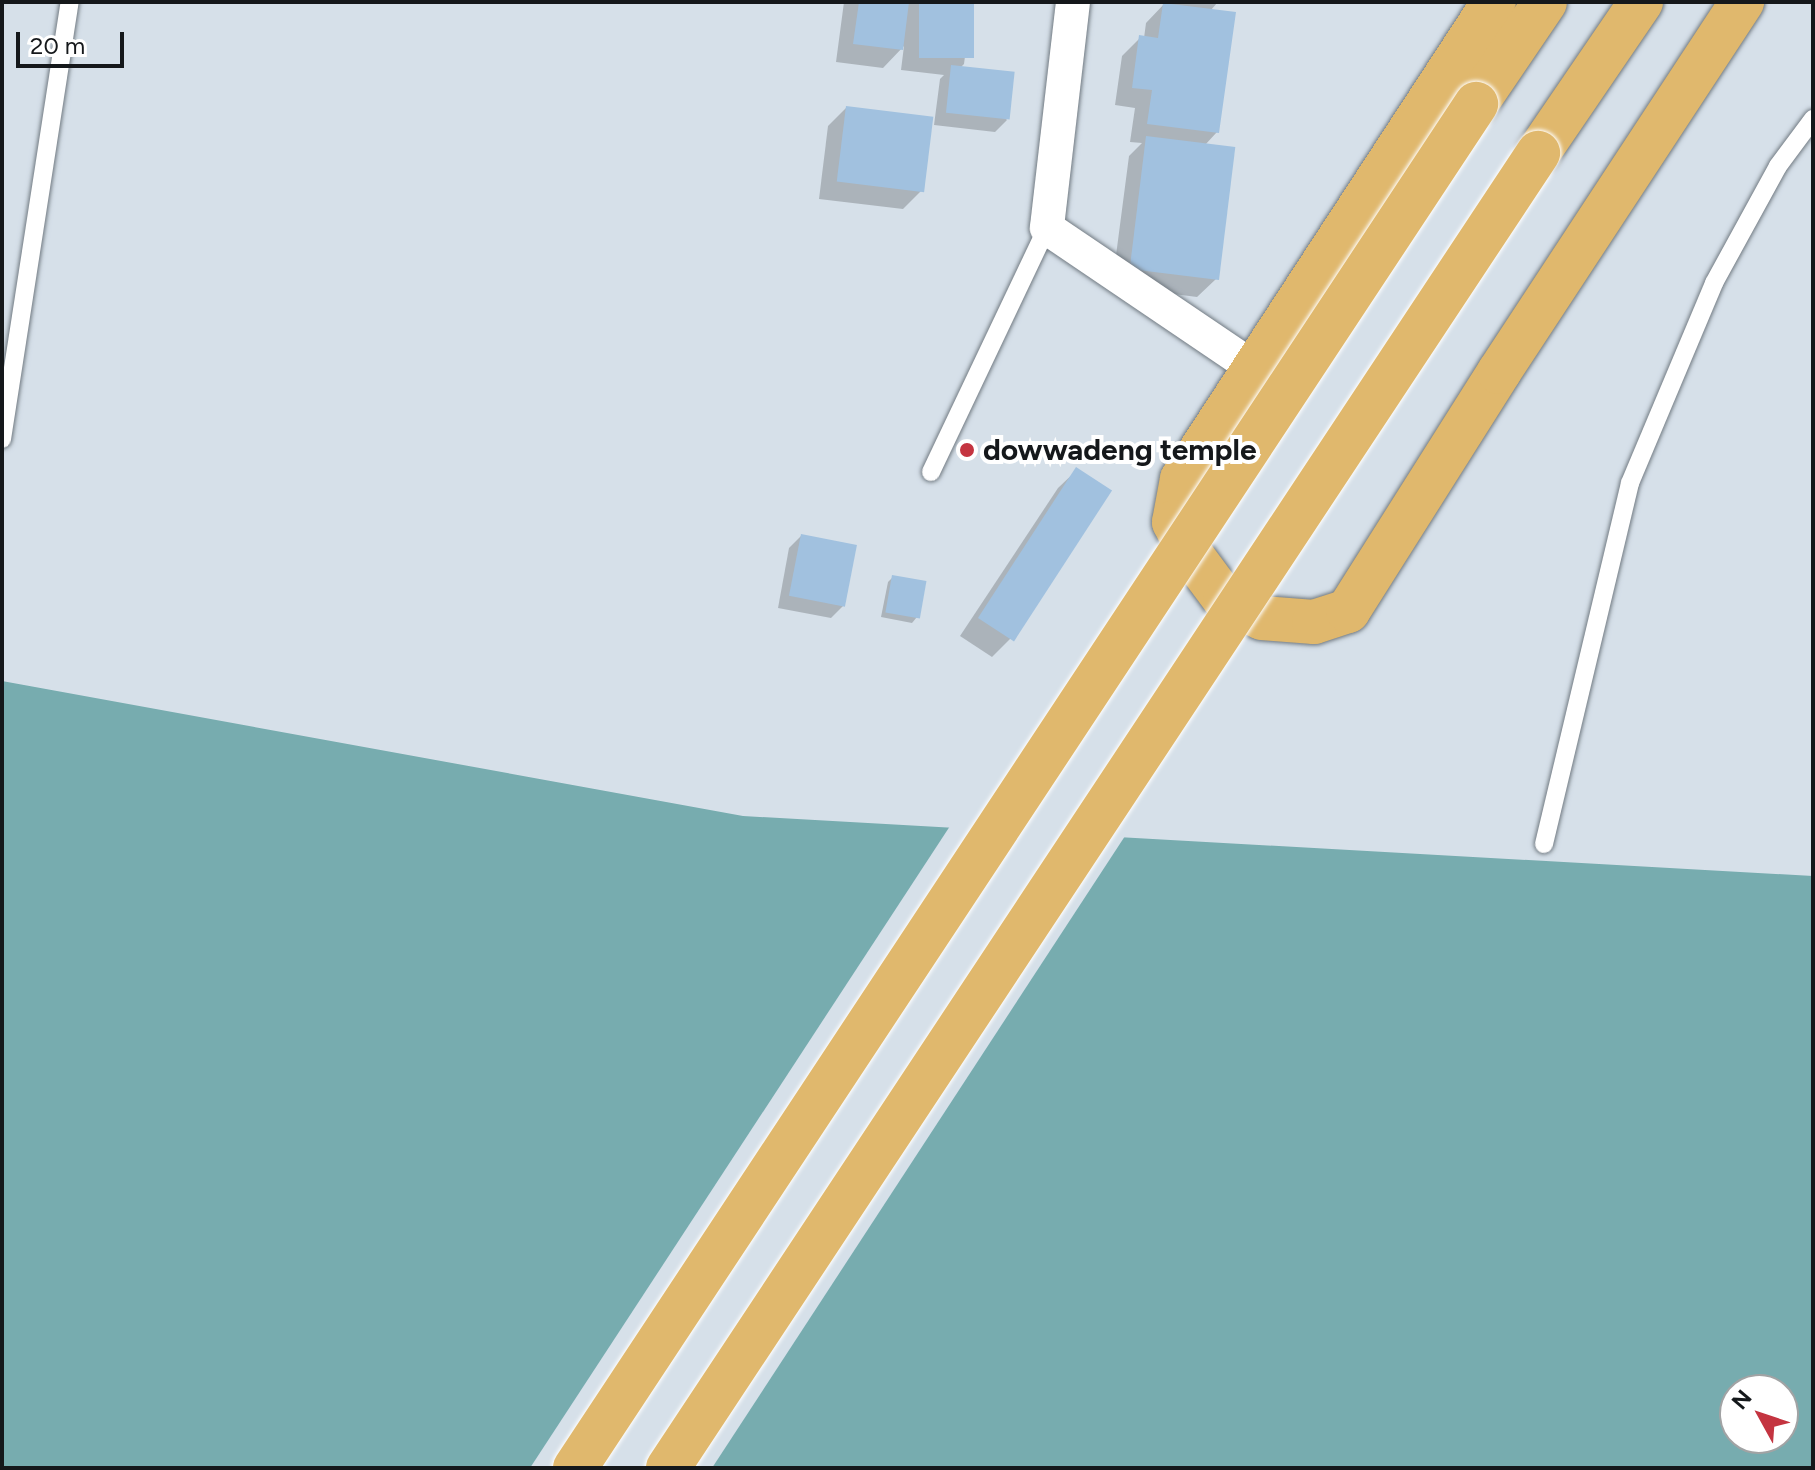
<!DOCTYPE html>
<html>
<head>
<meta charset="utf-8">
<style>
  body { margin:0 }
  #map { position:relative; width:1815px; height:1470px; overflow:hidden; background:#d6e0e9; font-family:Figtree,sans-serif }
  div>[style] { position:absolute }
  .water>* { inset:0; background:#77acaf }
  .pier>* { inset:0; background:#d6e0e9 }
  .shadow>* { inset:0; background:#0003 }
  .building>* { inset:0; background:#a1c1df; transform-origin:0 0 }
  .roads { filter:drop-shadow(0 0 2px #717a82) drop-shadow(0 0 2px #717a82) }
  .service>* { height:18px; margin:-9px; padding:0 9px; transform-origin:9px; border-radius:9px; background:#fff }
  .minor>* { height:34px; margin:-17px; padding:0 17px; transform-origin:17px; border-radius:17px; background:#fff }
  .primary>* { height:44px; margin:-22px; padding:0 22px; transform-origin:22px; border-radius:22px; background:#e0b86d }
  .bridges { filter:drop-shadow(0 0 2px #fff) drop-shadow(0 0 2px #fff) }
  .primary-bridge>* { height:44px; margin:-22px; padding:0 22px; transform-origin:22px; border-radius:22px; background:#e0b86d }
  .dots>* { width:22px; height:22px; translate:-50% -50%; box-sizing:border-box; border:4px solid #fff; border-radius:50% }
  span { translate:-50% -50%; white-space:nowrap; text-align:center; line-height:1.15; -webkit-text-stroke:8px #fff; paint-order:stroke }
  .poi-label { font-size:30px; color:#15181b; font-weight:700 }
  .left { translate:0 -50%; text-align:left }
  .frame { position:absolute; inset:0; border:4px solid #15181b; pointer-events:none }
  .north { position:absolute; left:1719px; top:1374px; width:80px; height:80px; box-sizing:border-box; background:#fff; border:2px solid #a1a3a4; border-radius:50%; rotate:310deg; font-size:22px; font-weight:700; line-height:32px; text-align:center; color:#15181b }
  .north::after { content:''; display:block; margin:auto; width:28px; height:36px; background:#c43440; clip-path:polygon(50% 0,100% 100%,50% 72%,0 100%) }
  .scale { position:absolute; left:16px; top:32px; width:108px; height:36px; box-sizing:border-box; border:4px solid #15181b; border-top:0; padding-left:10px; font-size:24px; line-height:28px; white-space:nowrap; color:#15181b; -webkit-text-stroke:6px #fff; paint-order:stroke }
</style>
</head>
<body>
<div id="map">
  <div class="water">
    <div style="clip-path:polygon(evenodd,2px 681px,743px 816px,1813px 876px,1813px 1468px,2px 1468px,2px 681px,1735px 1390px,1783px 1390px,1783px 1438px,1735px 1438px,1735px 1390px)"></div>
  </div>
  <div class="pier">
    <div style="clip-path:polygon(952px 823px,1127px 833px,712px 1468px,530px 1468px)"></div>
  </div>
  <div class="shadow">
    <div style="clip-path:polygon(844px 2px,972px 2px,964px 64px,960px 68px,1007px 120px,995px 132px,934px 125px,940px 79px,944px 75px,901px 70px,904px 46px,883px 68px,836px 62px)"></div>
    <div style="clip-path:polygon(1163px 2px,1218px 2px,1210px 11px,1217px 132px,1205px 145px,1216px 279px,1197px 297px,1112px 286px,1129px 156px,1142px 143px,1130px 142px,1135px 108px,1115px 105px,1122px 56px,1140px 38px,1144px 38px,1146px 23px,1166px 2px)"></div>
    <div style="clip-path:polygon(846px 108px,921px 191px,903px 209px,819px 199px,828px 126px)"></div>
    <div style="clip-path:polygon(1077px 470px,1010px 639px,992px 657px,960px 636px,1058px 488px)"></div>
    <div style="clip-path:polygon(801px 536px,843px 606px,831px 618px,778px 608px,789px 548px)"></div>
    <div style="clip-path:polygon(893px 577px,917px 617px,912px 623px,881px 617px,888px 582px)"></div>
  </div>
  <div class="building">
    <div style="clip-path:polygon(859px 2px,909px 2px,903px 50px,853px 44px)"></div>
    <div style="left:919px;top:2px;width:55px;height:56px"></div>
    <div style="clip-path:polygon(1163px 3px,1236px 12px,1219px 133px,1147px 124px,1152px 90px,1132px 88px,1139px 35px,1158px 38px)"></div>
    <div style="left:951px;top:65px;width:64px;height:48px;rotate:6deg"></div>
    <div style="left:846px;top:106px;width:88px;height:76px;rotate:7deg"></div>
    <div style="left:1146px;top:136px;width:90px;height:134px;rotate:7deg"></div>
    <div style="left:1076px;top:467px;width:43px;height:180px;rotate:33deg"></div>
    <div style="left:801px;top:534px;width:57px;height:63px;rotate:11deg"></div>
    <div style="left:892px;top:575px;width:35px;height:38px;rotate:10deg"></div>
  </div>
  <div class="roads">
    <div class="service">
      <div style="left:2px;top:439px;width:442px;rotate:-81.2deg"></div>
      <div style="left:931px;top:472px;width:270px;rotate:-64.6deg"></div>
      <div style="left:1544px;top:844px;width:371px;rotate:-76.6deg"></div>
      <div style="left:1630px;top:483px;width:217px;rotate:-67.2deg"></div>
      <div style="left:1714px;top:283px;width:133px;rotate:-61.3deg"></div>
      <div style="left:1778px;top:166px;width:59px;rotate:-53.3deg"></div>
    </div>
    <div class="minor">
      <div style="left:1073px;top:2px;width:227px;rotate:96.6deg"></div>
      <div style="left:1047px;top:228px;width:250px;rotate:34.1deg"></div>
    </div>
    <div class="primary">
      <div style="left:1494px;top:2px;width:570px;rotate:123.19deg"></div>
      <div style="left:1182px;top:479px;width:44px;rotate:100.5deg"></div>
      <div style="left:1174px;top:522px;width:35px;rotate:63deg"></div>
      <div style="left:1190px;top:553px;width:59px;rotate:53.3deg"></div>
      <div style="left:1225px;top:600px;width:41px;rotate:25.9deg"></div>
      <div style="left:1262px;top:618px;width:52px;rotate:4.4deg"></div>
      <div style="left:1314px;top:622px;width:36px;rotate:-18deg"></div>
      <div style="left:1348px;top:611px;width:283px;rotate:-57.7deg"></div>
      <div style="left:1499px;top:372px;width:443px;rotate:-56.7deg"></div>
      <div style="left:1476px;top:104px;width:123px;rotate:-55.9deg"></div>
      <div style="left:1538px;top:153px;width:183px;rotate:-55.7deg"></div>
    </div>
  </div>
  <div class="bridges">
    <div class="primary-bridge">
      <div style="left:575px;top:1468px;width:1635px;rotate:-56.55deg"></div>
      <div style="left:668px;top:1468px;width:1577px;rotate:-56.51deg"></div>
    </div>
  </div>
  <div class="dots">
    <div style="left:967px;top:450px;background:#c43440"></div>
  </div>
  <div class="poi-label">
    <span class="left" style="left:983px;top:450px">dowwadeng temple</span>
  </div>
  <div class="frame"></div>
  <div class="north">N</div>
  <div class="scale">20 m</div>
</div>
</body>
</html>
